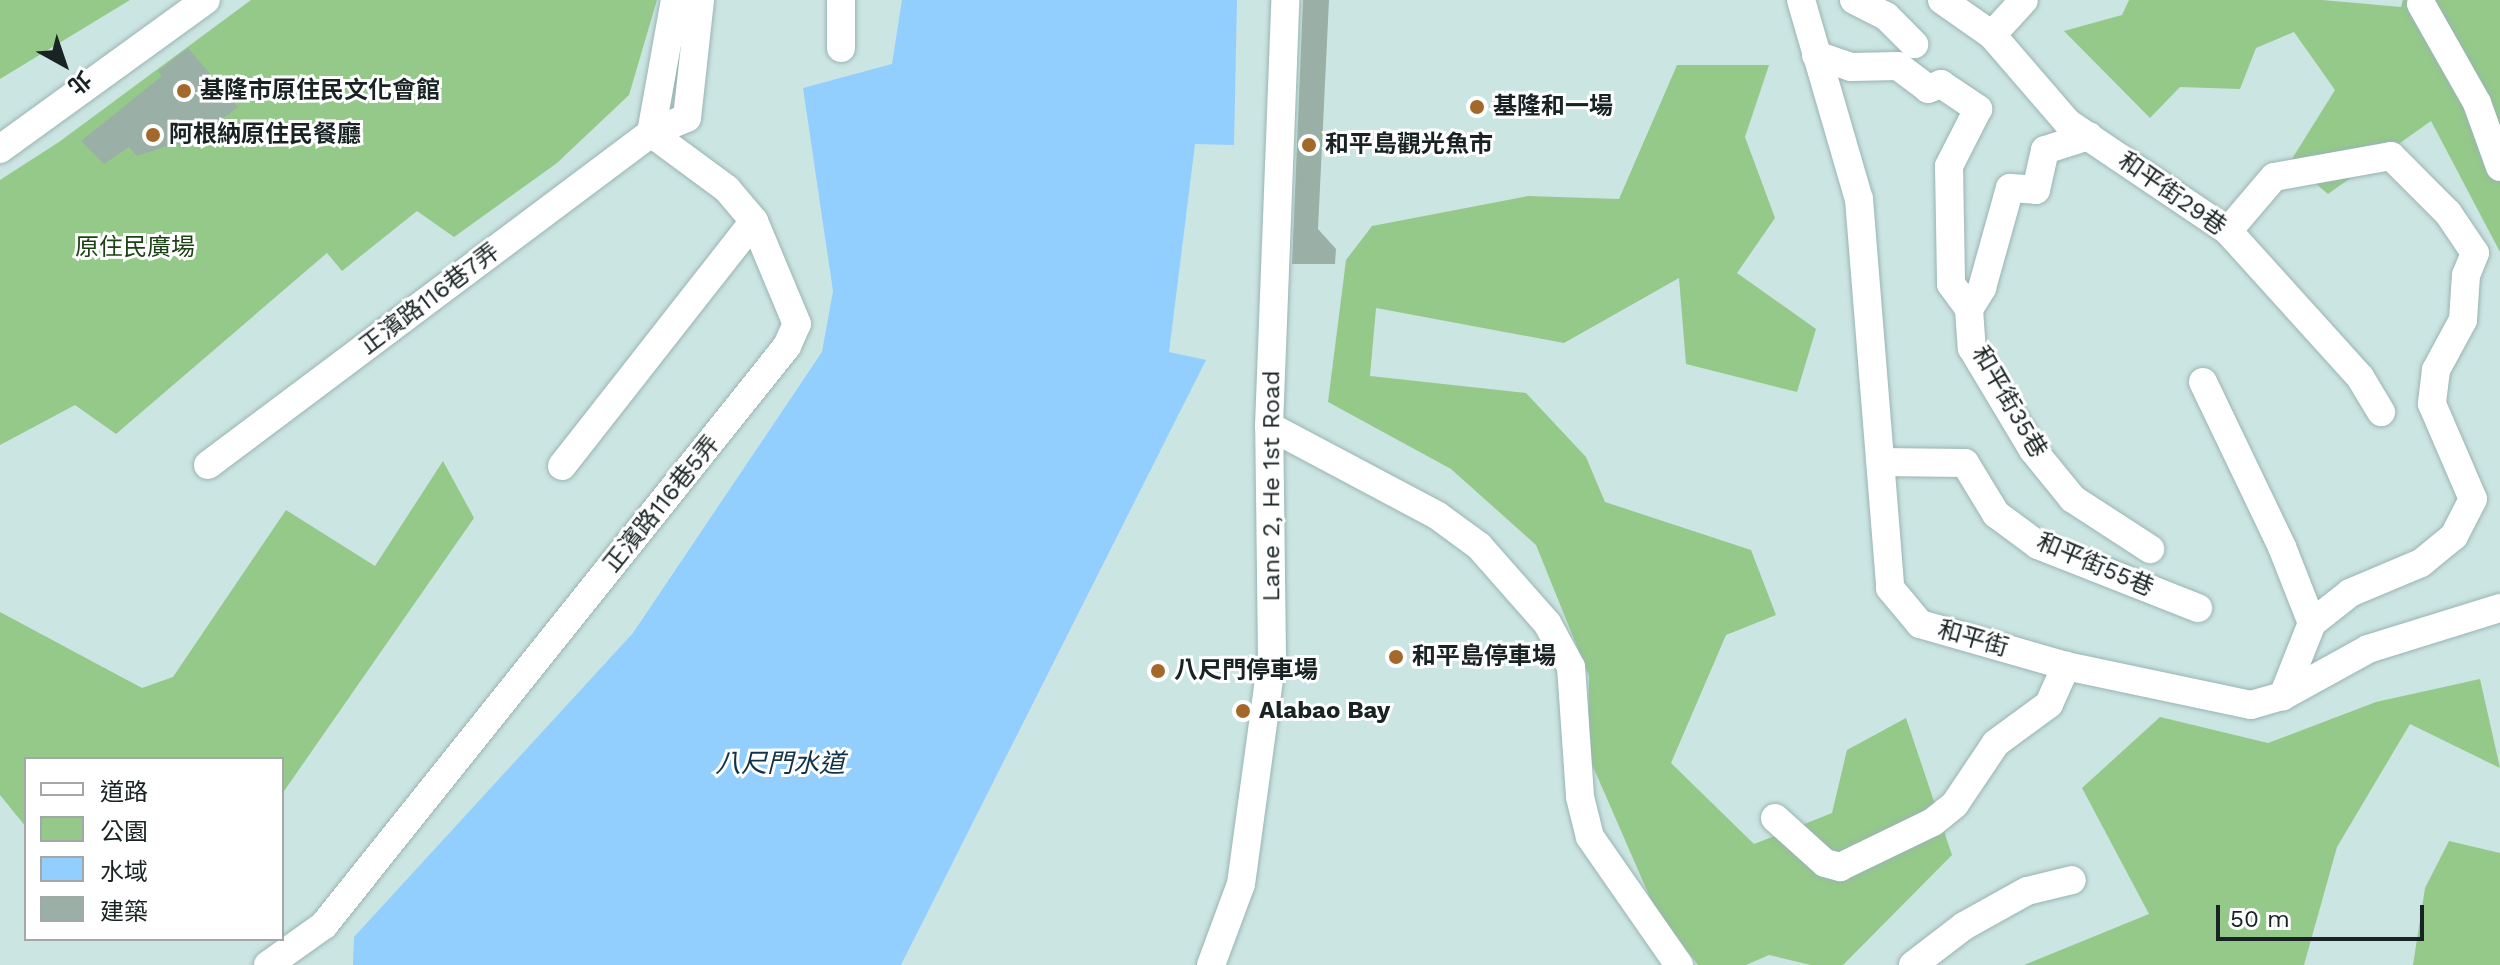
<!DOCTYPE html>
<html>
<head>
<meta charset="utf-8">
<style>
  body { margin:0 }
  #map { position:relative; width:2500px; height:965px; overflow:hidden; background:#cbe5e3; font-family:"Work Sans","Noto Sans TC",sans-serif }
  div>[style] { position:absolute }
  .green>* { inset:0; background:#94c98a }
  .water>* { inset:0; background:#92cefe }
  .building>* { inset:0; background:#9ab0a6 }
  .roads { filter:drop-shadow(0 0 2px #9ab4b2) drop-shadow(0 0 2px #9ab4b2) }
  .minor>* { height:28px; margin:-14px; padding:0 14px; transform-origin:14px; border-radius:14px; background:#fff }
  .dots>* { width:22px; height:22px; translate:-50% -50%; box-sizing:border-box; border:4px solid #fff; border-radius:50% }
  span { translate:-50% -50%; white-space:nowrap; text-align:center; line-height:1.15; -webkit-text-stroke:6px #fff; paint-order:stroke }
  .poi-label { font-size:24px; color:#192323; font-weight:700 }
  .left { translate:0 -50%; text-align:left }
  .street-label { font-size:24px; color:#192323 }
  .park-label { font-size:24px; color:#1c4314 }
  .water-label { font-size:26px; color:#10324a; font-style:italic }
  .legend { position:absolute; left:24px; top:757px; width:260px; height:184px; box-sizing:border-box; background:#fff; border:2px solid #a3a7a7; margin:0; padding:10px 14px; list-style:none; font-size:24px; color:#192323 }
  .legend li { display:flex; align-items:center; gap:16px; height:40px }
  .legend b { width:40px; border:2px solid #a3a7a7 }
  .north { position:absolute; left:24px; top:24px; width:80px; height:80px; -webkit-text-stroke:6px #fff; paint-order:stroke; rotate:140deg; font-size:22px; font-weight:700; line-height:32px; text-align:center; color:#192323 }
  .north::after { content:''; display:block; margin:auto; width:28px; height:36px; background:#192323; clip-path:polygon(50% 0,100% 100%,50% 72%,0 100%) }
  .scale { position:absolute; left:2216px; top:905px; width:208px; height:36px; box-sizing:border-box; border:4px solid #192323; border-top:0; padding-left:10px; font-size:24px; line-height:28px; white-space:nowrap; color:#192323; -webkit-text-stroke:6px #fff; paint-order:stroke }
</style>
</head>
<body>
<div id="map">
  <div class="green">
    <div style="clip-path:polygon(0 0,130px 0,0 79px)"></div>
    <div style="clip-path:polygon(251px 0,657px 0,629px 95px,557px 163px,454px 237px,417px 211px,342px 271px,327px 253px,116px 434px,75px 405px,0 445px,0 180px,59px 142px)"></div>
    <div style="clip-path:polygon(2129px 0,2322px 0,2401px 7px,2403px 0,2500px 0,2500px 252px,2431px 121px,2328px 194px,2290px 162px,2335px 90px,2294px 32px,2256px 48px,2240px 89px,2180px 87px,2150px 118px,2064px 31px,2122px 15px)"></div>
    <div style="clip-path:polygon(1677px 65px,1769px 65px,1745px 137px,1775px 218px,1737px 273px,1816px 329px,1797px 392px,1686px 364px,1679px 278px,1564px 343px,1376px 308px,1370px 376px,1526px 393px,1586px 457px,1605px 502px,1751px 550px,1776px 615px,1726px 635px,1671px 763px,1754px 844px,1832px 813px,1847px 750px,1906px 718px,1952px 855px,1843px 965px,1811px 965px,1769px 955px,1746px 965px,1698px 965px,1655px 909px,1588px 755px,1589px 676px,1536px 545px,1451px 469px,1328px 402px,1346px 260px,1372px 226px,1528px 196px,1619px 199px)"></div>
    <div style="clip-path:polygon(443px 461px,474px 518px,282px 794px,282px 759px,26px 759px,26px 827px,0 795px,0 612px,142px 688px,173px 677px,286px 510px,375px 566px)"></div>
    <div style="clip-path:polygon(2480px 679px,2500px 768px,2410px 724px,2337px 847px,2304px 965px,2024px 965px,2149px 914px,2082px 788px,2160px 717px,2268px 743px,2376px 702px)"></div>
    <div style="clip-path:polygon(2449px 841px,2500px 853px,2500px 965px,2413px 965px,2425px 888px)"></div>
  </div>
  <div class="water">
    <div style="clip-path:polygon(902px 0,1237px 0,1234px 145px,1195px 144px,1169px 352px,1206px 360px,901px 965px,353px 965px,354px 937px,633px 633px,822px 352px,833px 291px,803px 88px,892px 64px)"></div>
  </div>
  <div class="building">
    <div style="clip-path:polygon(1303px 0,1329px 0,1318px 229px,1336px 249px,1335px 264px,1292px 264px)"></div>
    <div style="clip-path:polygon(188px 48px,238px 107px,183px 149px,176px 143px,137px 156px,129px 147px,104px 164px,81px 141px,162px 76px,158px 71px)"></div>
  </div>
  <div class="roads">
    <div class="minor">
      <div style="left:841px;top:0;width:48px;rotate:90deg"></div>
      <div style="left:1801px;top:0;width:207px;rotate:73.8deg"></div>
      <div style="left:1859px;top:199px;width:390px;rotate:85.4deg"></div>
      <div style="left:1890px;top:588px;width:47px;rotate:50.2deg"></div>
      <div style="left:1920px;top:624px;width:152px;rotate:16deg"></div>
      <div style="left:2066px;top:666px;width:189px;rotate:11.9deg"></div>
      <div style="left:2251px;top:705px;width:33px;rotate:-16deg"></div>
      <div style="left:2283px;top:696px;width:97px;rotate:-28.9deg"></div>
      <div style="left:2368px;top:649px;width:138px;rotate:-17.3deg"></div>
      <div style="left:1854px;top:0;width:36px;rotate:27deg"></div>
      <div style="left:1886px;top:16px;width:40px;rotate:45deg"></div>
      <div style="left:1942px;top:0;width:61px;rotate:35deg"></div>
      <div style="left:1992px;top:35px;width:116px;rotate:49.2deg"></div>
      <div style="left:2068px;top:123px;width:193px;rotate:34deg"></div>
      <div style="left:2228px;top:231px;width:197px;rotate:47.9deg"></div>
      <div style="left:2360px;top:377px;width:41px;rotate:59deg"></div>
      <div style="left:2421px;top:4px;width:114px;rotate:60.5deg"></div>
      <div style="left:2477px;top:103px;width:68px;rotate:70.2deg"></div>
      <div style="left:1992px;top:35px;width:47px;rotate:-47.6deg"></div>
      <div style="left:1816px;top:55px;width:37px;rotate:19deg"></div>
      <div style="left:1851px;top:67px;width:47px;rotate:-1.2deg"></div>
      <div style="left:1898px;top:66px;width:38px;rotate:37deg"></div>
      <div style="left:1928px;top:89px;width:14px;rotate:-21deg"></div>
      <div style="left:1941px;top:84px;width:45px;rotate:34deg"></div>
      <div style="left:1978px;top:109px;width:64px;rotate:117deg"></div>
      <div style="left:1949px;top:166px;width:118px;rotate:89deg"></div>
      <div style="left:1951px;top:284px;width:31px;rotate:54deg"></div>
      <div style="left:1969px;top:309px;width:39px;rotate:86deg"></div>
      <div style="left:1972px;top:348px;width:119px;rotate:59.1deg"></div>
      <div style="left:2033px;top:450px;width:63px;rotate:50.8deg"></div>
      <div style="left:2073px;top:499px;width:92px;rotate:33deg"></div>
      <div style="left:0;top:149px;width:254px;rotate:-35.9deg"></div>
      <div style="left:2228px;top:231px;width:71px;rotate:-49.6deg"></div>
      <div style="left:2274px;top:177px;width:119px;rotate:-10.2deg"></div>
      <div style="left:2391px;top:156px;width:81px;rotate:45deg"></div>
      <div style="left:2448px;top:213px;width:48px;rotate:56deg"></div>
      <div style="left:2475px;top:253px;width:24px;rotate:112deg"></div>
      <div style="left:2466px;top:275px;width:45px;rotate:93.8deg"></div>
      <div style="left:2463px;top:320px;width:57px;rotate:118.4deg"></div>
      <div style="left:2436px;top:370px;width:34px;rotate:97deg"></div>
      <div style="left:2432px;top:404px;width:103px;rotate:66.7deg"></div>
      <div style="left:2473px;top:499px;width:42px;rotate:117.2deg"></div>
      <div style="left:2454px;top:536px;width:43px;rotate:140.7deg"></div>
      <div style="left:2421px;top:563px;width:77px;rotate:157.1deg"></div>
      <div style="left:2350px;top:593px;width:48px;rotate:141.7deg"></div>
      <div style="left:1969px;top:309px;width:25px;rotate:-58deg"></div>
      <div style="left:1982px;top:288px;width:104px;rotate:-74.4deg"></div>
      <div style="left:2010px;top:188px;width:26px;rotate:4deg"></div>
      <div style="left:2036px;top:190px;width:41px;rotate:-77.3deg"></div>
      <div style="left:2045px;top:150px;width:46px;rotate:-17.7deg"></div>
      <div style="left:2203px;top:382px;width:183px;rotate:64.4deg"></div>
      <div style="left:2282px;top:547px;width:82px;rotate:68.5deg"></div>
      <div style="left:2312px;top:623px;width:79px;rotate:111.7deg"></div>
      <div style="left:1269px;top:426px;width:191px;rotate:28deg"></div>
      <div style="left:1438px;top:516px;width:51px;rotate:36.2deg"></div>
      <div style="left:1479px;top:546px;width:103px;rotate:48.6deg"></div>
      <div style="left:1547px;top:623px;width:50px;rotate:61.4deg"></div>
      <div style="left:1571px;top:667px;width:130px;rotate:86deg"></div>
      <div style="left:1580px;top:797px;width:41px;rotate:76deg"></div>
      <div style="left:1590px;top:837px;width:156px;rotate:55.2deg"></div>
      <div style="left:1881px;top:462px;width:84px;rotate:0.7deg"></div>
      <div style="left:1965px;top:463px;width:60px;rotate:58.7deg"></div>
      <div style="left:1996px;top:514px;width:52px;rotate:36.4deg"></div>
      <div style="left:2038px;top:545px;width:172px;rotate:21.5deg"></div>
      <div style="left:208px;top:465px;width:554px;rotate:-36.85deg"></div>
      <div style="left:651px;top:133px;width:39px;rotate:-23deg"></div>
      <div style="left:687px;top:118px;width:119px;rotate:-83.7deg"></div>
      <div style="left:562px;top:466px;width:311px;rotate:-51.9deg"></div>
      <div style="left:1775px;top:818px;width:67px;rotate:42deg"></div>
      <div style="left:1825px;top:863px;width:16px;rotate:15deg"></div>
      <div style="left:1840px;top:867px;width:103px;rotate:-25.8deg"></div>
      <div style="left:1933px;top:822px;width:28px;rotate:-39deg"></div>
      <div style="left:1955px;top:804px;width:73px;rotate:-56.1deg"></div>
      <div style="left:1996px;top:743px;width:66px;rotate:-36.3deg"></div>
      <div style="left:2049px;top:704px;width:42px;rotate:-65.9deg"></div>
      <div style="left:268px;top:965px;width:69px;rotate:-35.5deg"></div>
      <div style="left:324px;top:925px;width:741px;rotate:-51.35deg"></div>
      <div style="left:787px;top:346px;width:24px;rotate:-66deg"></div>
      <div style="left:797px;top:324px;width:112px;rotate:-112.7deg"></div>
      <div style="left:754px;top:221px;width:42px;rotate:-130.2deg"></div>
      <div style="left:727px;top:189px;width:94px;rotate:-143.6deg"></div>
      <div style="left:651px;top:133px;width:135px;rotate:-79.8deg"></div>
      <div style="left:1211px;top:965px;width:86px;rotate:-69.7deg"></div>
      <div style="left:1241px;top:884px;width:229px;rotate:-82.2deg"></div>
      <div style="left:1272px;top:657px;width:231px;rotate:-90.7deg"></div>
      <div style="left:1269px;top:426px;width:426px;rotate:-87.8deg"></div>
      <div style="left:1913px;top:965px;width:64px;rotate:-37.4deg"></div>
      <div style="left:1964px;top:926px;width:72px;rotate:-29.1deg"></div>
      <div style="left:2027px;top:891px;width:46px;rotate:-13.7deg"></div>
    </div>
  </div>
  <div class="dots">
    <div style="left:184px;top:91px;background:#a4692a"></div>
    <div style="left:1477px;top:107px;background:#a4692a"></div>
    <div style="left:153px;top:135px;background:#a4692a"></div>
    <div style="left:1309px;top:145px;background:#a4692a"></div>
    <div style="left:1396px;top:657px;background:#a4692a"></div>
    <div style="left:1158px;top:671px;background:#a4692a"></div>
    <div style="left:1243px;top:711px;background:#a4692a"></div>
  </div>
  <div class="poi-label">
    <span class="left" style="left:200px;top:91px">基隆市原住民文化會館</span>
    <span class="left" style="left:1493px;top:107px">基隆和一場</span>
    <span class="left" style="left:169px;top:135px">阿根納原住民餐廳</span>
    <span class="left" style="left:1325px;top:145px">和平島觀光魚市</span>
    <span class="left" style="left:1412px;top:657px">和平島停車場</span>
    <span class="left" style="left:1174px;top:671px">八尺門停車場</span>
    <span class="left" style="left:1259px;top:711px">Alabao Bay</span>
  </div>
  <div class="street-label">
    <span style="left:2172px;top:194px;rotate:35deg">和平街29巷</span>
    <span style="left:430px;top:299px;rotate:-37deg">正濱路116巷7弄</span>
    <span style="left:2009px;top:402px;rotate:60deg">和平街35巷</span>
    <span style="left:1272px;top:486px;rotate:-90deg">Lane 2, He 1st Road</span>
    <span style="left:662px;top:504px;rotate:-51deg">正濱路116巷5弄</span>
    <span style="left:2095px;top:565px;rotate:23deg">和平街55巷</span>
    <span style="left:1973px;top:639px;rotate:16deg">和平街</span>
  </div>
  <div class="park-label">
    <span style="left:135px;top:248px">原住民廣場</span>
  </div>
  <div class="water-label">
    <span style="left:780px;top:764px">八尺門水道</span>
  </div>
  <ul class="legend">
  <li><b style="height:10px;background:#fff"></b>道路</li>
  <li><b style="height:22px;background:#94c98a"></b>公園</li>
  <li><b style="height:22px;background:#92cefe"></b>水域</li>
  <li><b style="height:22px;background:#9ab0a6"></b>建築</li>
  </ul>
  <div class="north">北</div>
  <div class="scale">50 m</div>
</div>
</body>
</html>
